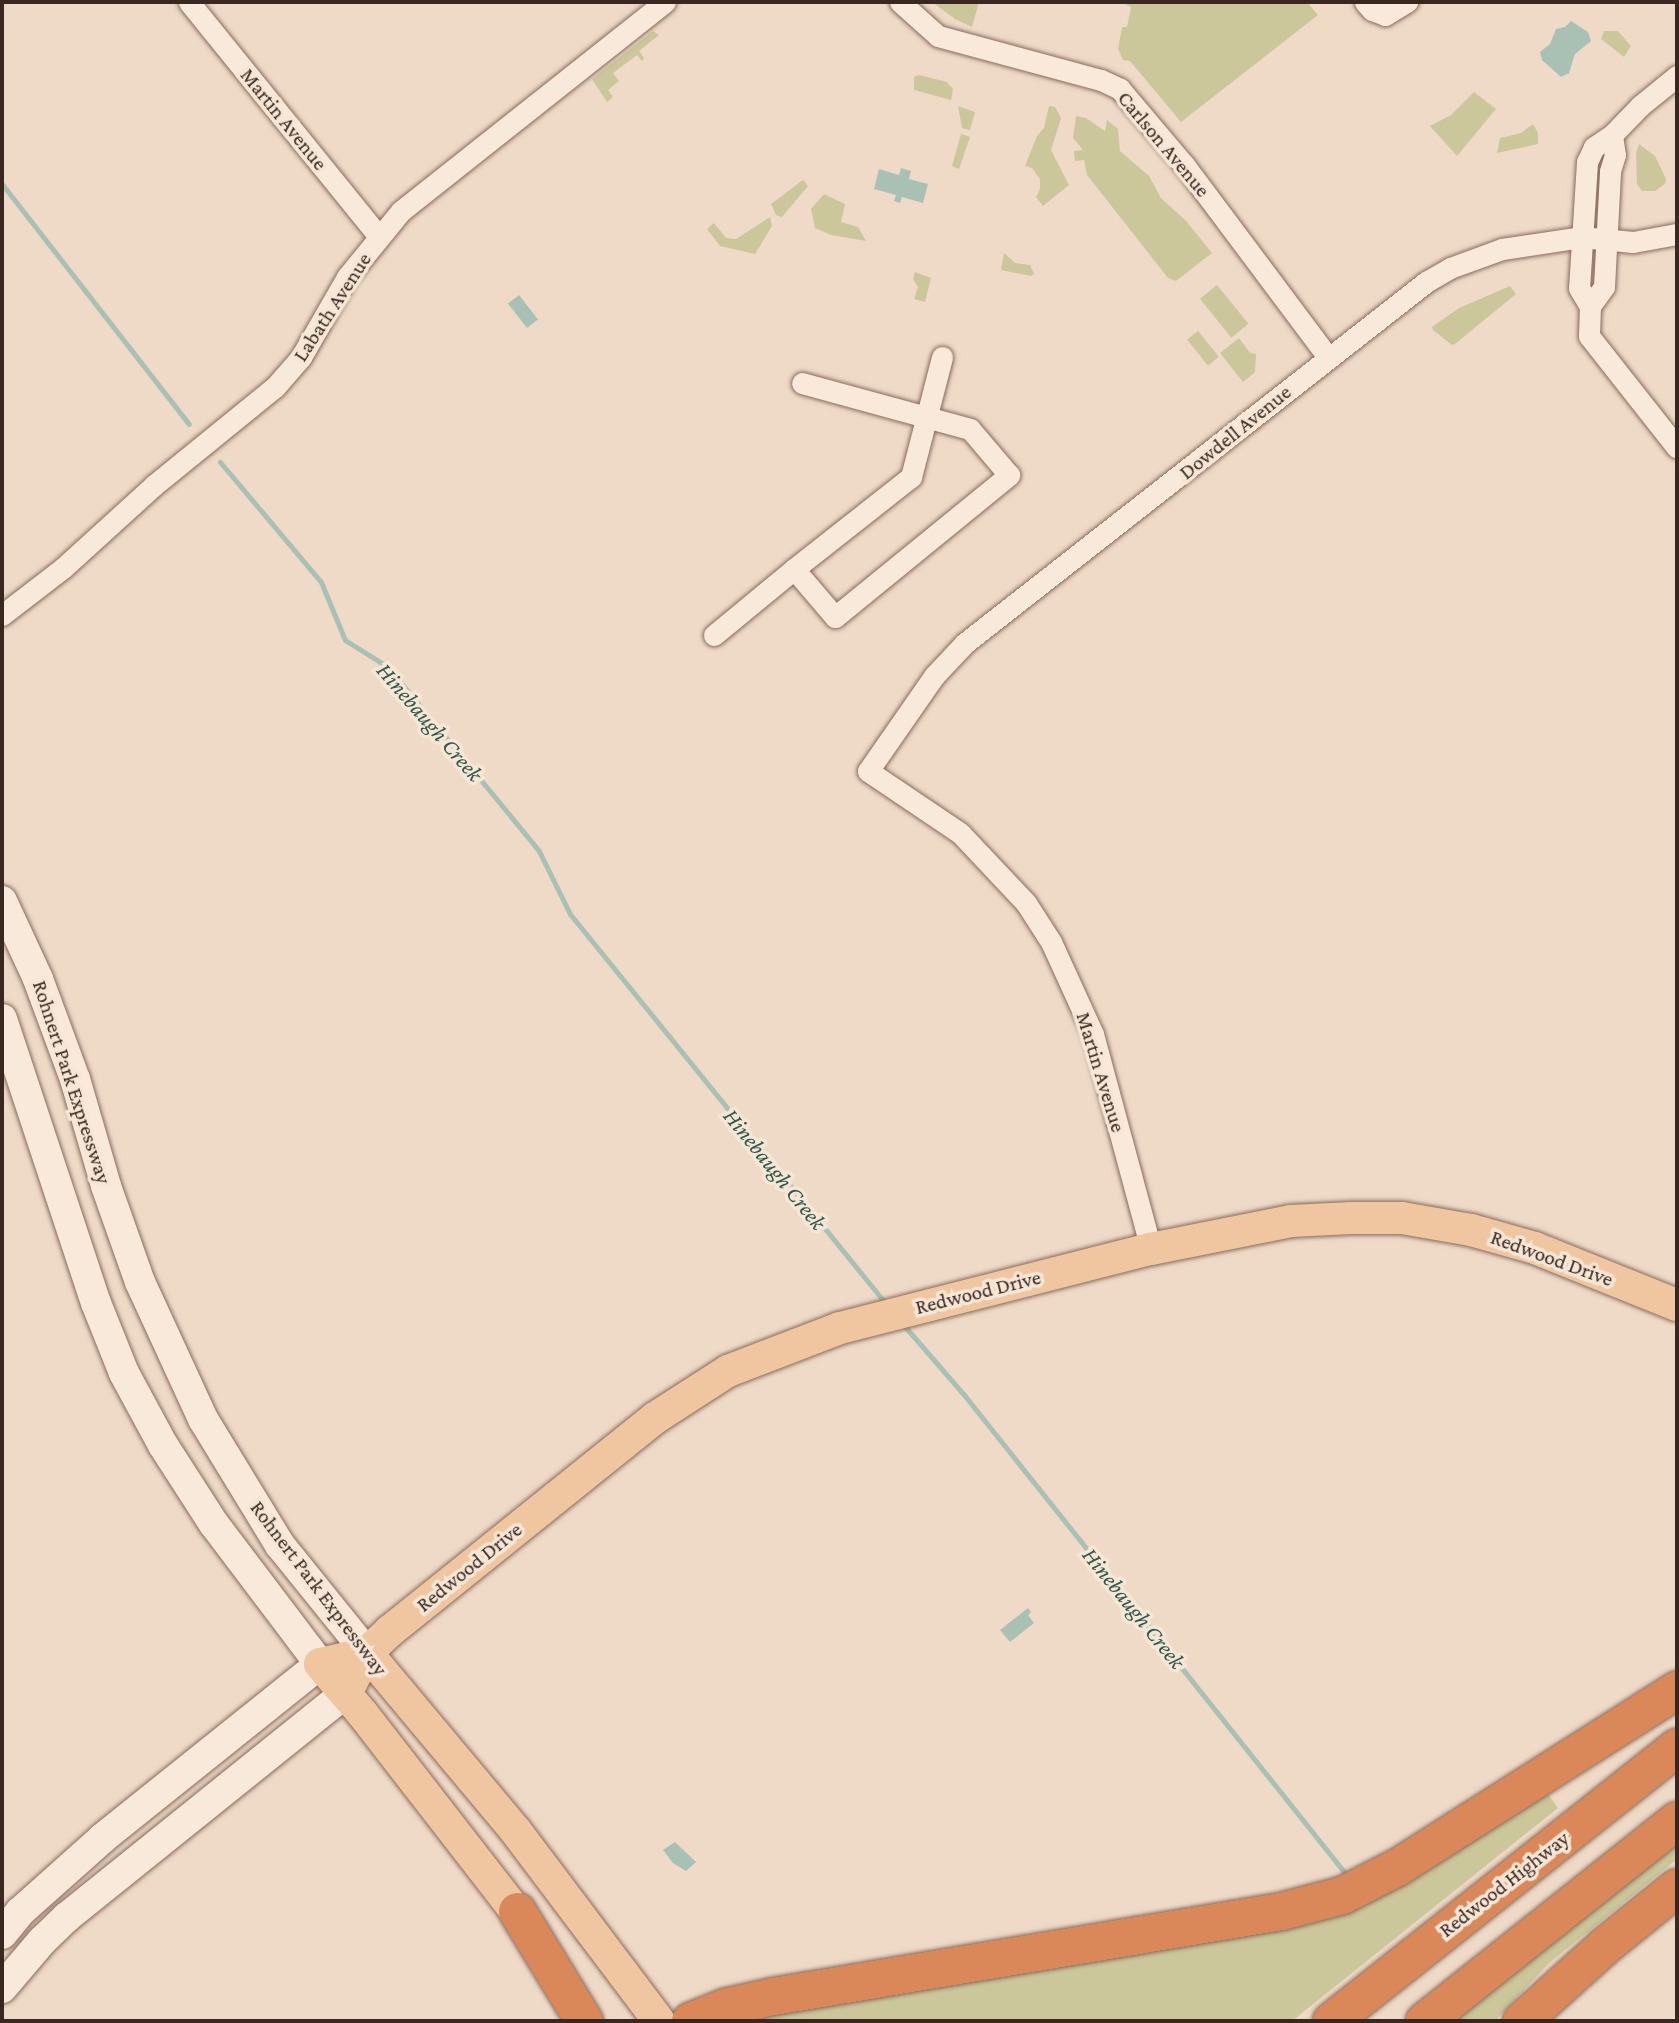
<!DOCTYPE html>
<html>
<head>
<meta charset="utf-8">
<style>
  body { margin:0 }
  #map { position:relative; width:1679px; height:2023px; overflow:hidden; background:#eedac7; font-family:"Crimson Pro",serif }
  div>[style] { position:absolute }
  .green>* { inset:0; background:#ccc79a; transform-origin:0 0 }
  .water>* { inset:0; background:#a8c1b4; transform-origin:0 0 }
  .stream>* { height:5px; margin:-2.5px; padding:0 2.5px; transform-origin:2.5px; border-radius:2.5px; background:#a8c1b4 }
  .roads { filter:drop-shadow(0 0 2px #896b5c) drop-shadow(0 0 2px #896b5c) }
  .minor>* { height:21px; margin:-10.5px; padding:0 10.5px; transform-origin:10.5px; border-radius:10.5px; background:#f8e9da }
  .secondary>* { height:30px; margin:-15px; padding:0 15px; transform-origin:15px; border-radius:15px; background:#f8e9da }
  .primary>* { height:32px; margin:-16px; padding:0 16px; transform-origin:16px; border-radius:16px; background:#efc6a0 }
  .motorway>* { height:37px; margin:-18.5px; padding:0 18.5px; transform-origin:18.5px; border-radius:18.5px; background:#da875a }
  span { translate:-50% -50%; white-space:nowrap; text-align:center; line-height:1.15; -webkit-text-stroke:7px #f5e6d6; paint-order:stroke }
  .street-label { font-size:21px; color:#392720 }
  .water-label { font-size:23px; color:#2f594d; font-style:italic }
  .frame { position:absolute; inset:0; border:4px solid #392720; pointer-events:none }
</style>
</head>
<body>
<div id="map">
  <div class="green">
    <div style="clip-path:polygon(932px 2px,979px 2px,972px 27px,955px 19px)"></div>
    <div style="clip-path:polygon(1126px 2px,1307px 2px,1318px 15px,1181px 122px,1130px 61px,1123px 60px,1118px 49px,1122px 27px,1127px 27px,1131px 7px,1126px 5px)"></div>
    <div style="clip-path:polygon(653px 31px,659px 35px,639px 51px,644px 58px,642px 61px,637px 55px,613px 73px,619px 81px,608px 90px,613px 97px,607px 102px,592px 79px)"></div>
    <div style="clip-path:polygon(1604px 31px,1618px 31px,1631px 46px,1624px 57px,1601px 39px)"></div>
    <div style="clip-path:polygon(919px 75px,947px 82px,953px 89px,951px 100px,914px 90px,914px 77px)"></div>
    <div style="clip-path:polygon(1474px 92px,1496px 109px,1457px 156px,1430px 126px,1451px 115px)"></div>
    <div style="clip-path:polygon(958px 106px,975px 112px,970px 130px,962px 128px)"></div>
    <div style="clip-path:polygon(1049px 106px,1055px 107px,1061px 118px,1051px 150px,1069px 185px,1043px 206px,1036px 197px,1040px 189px,1040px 179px,1032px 168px,1025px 166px,1037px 136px,1044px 128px)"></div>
    <div style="clip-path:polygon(1076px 116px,1086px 118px,1105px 131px,1107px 120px,1118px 129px,1120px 151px,1149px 176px,1161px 198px,1186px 221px,1212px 253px,1176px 281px,1168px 278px,1087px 175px,1084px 160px,1075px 161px,1074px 151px,1083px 150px,1073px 138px)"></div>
    <div style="clip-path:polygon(1533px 124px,1538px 133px,1538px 144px,1497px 153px,1500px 138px,1521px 133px)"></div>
    <div style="clip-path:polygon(961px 134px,970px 137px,959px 169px,952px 166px)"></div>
    <div style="clip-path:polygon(1639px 144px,1655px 156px,1666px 179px,1665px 184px,1655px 191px,1642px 191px,1637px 184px,1636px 153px)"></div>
    <div style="clip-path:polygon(803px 180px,808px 186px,782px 217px,776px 215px,771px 204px)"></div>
    <div style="clip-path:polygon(824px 194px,845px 204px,841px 222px,858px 227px,866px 241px,831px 235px,815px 228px,811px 209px)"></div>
    <div style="clip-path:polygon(770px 217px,772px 226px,755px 254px,720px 246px,707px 229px,714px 223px,726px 238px,736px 239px)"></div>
    <div style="clip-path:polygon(1004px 253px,1015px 263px,1030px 265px,1034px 274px,1031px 276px,1001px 270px)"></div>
    <div style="clip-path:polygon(915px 272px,931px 278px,925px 302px,914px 299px,918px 287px,913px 279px)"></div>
    <div style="left:1217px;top:285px;width:50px;height:22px;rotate:51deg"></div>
    <div style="clip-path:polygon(1510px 286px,1516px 294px,1455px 344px,1452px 345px,1433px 330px,1432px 327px,1459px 308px)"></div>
    <div style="left:1198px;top:331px;width:33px;height:14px;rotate:51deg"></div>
    <div style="clip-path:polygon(1239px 338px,1250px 353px,1256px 354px,1255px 372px,1243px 382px,1220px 353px)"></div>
    <div style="clip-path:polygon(1546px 1791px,1558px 1808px,1292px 2021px,736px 2021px,1152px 1950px,1355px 1909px)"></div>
    <div style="clip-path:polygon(1677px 1835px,1677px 1859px,1548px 1964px,1495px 2021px,1449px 2021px)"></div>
  </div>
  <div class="water">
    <div style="clip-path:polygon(1571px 21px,1588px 32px,1591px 41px,1575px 54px,1569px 73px,1561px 77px,1542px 60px,1540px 52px,1550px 44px,1556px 29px,1565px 27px)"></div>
    <div style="clip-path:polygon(901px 168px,911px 171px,909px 179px,928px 184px,923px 203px,902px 197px,900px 203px,894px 201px,896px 195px,874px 189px,879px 169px,899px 175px)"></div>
    <div style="left:519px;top:295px;width:31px;height:14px;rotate:52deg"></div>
    <div style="clip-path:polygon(1028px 1608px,1031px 1612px,1028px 1615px,1034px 1623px,1010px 1642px,1000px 1630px)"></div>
    <div style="clip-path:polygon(675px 1842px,696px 1862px,686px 1871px,673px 1863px,663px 1850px)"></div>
  </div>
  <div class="stream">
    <div style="left:2px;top:184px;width:304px;rotate:52.1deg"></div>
    <div style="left:220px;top:462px;width:157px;rotate:49.9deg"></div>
    <div style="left:321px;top:582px;width:63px;rotate:67.5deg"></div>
    <div style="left:345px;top:640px;width:51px;rotate:32.1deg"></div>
    <div style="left:388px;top:667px;width:238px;rotate:50.6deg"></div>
    <div style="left:539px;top:851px;width:70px;rotate:63.8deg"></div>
    <div style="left:570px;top:914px;width:502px;rotate:50.98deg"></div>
    <div style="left:901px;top:1322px;width:98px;rotate:49.1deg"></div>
    <div style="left:965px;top:1396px;width:610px;rotate:51.46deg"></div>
  </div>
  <div class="roads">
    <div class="minor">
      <div style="left:189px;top:2px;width:302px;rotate:51deg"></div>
      <div style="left:900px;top:2px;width:51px;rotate:41.8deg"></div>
      <div style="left:938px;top:36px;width:169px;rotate:15.1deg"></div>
      <div style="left:1101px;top:80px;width:21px;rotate:25deg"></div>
      <div style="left:1120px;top:89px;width:101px;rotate:49.8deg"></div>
      <div style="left:1185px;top:166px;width:239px;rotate:53.2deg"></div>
      <div style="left:1365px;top:2px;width:11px;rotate:49deg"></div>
      <div style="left:1372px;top:10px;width:14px;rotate:21deg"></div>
      <div style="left:1385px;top:15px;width:26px;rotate:-31deg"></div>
      <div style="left:1677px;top:76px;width:48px;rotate:141deg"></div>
      <div style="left:1640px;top:106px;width:40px;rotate:134deg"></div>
      <div style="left:1612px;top:135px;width:22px;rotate:146deg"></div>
      <div style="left:1594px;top:147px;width:17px;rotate:115deg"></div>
      <div style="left:1587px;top:162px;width:126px;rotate:93.6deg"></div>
      <div style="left:1579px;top:288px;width:21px;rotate:59deg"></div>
      <div style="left:1590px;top:306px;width:30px;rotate:92deg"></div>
      <div style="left:1589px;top:336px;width:142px;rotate:51.8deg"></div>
      <div style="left:1590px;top:306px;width:24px;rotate:-54deg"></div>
      <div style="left:1604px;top:287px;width:116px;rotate:-87deg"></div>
      <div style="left:1610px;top:171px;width:17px;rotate:-73deg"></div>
      <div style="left:1615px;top:155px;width:20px;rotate:-99deg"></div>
      <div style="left:794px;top:569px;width:149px;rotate:-38.2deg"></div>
      <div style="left:911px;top:477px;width:124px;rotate:-75.5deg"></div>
      <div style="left:2px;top:615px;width:77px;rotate:-37.6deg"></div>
      <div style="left:63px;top:568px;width:122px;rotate:-42.3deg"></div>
      <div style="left:153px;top:486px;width:157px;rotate:-39.1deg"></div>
      <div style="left:275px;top:387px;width:40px;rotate:-49deg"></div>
      <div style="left:301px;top:357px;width:92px;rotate:-60.1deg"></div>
      <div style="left:347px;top:277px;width:85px;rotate:-50.7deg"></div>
      <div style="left:401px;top:211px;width:337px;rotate:-38.4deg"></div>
      <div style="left:714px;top:635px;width:104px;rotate:-39.5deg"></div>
      <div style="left:794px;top:569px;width:63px;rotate:49.5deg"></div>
      <div style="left:835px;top:617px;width:225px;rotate:-39.2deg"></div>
      <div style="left:1009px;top:475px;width:60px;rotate:-130.3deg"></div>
      <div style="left:970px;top:429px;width:174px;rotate:-164.7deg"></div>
      <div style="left:1151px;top:1249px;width:223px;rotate:-105.1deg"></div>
      <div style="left:1093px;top:1034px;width:101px;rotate:-114.5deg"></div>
      <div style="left:1051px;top:942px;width:46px;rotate:-122.7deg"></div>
      <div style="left:1026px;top:903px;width:96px;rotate:-133.3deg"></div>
      <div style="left:960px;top:833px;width:111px;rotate:-146deg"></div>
      <div style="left:868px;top:771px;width:116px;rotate:-55.2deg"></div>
      <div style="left:934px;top:676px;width:45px;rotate:-46.8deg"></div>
      <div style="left:965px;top:643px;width:586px;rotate:-38.06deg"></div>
      <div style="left:1426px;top:282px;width:28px;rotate:-30deg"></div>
      <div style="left:1450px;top:268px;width:55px;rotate:-20.1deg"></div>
      <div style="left:1502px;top:249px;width:80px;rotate:-8.6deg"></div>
      <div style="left:1581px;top:237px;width:52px;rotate:5.5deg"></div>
      <div style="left:1633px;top:242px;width:45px;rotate:-10.3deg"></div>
    </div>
    <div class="secondary">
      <div style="left:2px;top:901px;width:86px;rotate:65.2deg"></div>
      <div style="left:38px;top:979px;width:107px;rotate:69.7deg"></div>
      <div style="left:75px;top:1079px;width:111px;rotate:73.8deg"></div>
      <div style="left:106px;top:1186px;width:102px;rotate:70.5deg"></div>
      <div style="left:140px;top:1282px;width:151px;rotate:65.3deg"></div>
      <div style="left:203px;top:1419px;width:148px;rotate:58.6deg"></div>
      <div style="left:280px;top:1545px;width:139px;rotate:51.1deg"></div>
      <div style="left:2px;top:1019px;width:299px;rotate:71.7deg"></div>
      <div style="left:96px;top:1303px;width:75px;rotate:68.2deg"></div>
      <div style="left:124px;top:1373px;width:82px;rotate:61.6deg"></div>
      <div style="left:163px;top:1445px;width:94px;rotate:57.2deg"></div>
      <div style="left:214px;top:1524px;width:176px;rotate:52.9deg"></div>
      <div style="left:320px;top:1664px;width:278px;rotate:141.3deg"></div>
      <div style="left:103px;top:1838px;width:111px;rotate:138.3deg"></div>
      <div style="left:20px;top:1912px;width:28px;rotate:129deg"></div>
      <div style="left:2px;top:1988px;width:62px;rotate:-49.6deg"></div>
      <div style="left:42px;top:1941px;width:35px;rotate:-44deg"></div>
      <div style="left:67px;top:1917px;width:358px;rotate:-38.8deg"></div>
    </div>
    <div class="primary">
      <div style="left:367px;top:1653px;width:48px;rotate:166.8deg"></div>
      <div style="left:320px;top:1664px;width:65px;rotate:49.4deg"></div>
      <div style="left:362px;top:1713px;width:277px;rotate:52.2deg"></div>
      <div style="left:367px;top:1653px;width:231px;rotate:50.1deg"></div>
      <div style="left:515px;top:1830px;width:239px;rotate:53deg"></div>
      <div style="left:346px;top:1693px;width:45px;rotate:-62.3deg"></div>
      <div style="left:367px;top:1653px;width:32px;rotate:-44deg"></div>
      <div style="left:390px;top:1631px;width:340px;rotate:-38.8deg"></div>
      <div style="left:655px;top:1418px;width:87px;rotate:-32.8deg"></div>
      <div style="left:728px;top:1371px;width:120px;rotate:-21deg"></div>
      <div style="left:840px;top:1328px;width:321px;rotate:-14.3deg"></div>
      <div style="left:1151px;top:1249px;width:143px;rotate:-11.3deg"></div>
      <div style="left:1291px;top:1221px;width:61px;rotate:-2.8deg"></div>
      <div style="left:1352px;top:1218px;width:50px"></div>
      <div style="left:1402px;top:1218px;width:70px;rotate:9.9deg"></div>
      <div style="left:1471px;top:1230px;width:66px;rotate:15.7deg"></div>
      <div style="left:1535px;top:1248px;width:153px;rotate:21.9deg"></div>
    </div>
    <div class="motorway">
      <div style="left:517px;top:1911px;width:129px;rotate:58.7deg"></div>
      <div style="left:690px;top:2021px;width:37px;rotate:-22deg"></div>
      <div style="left:724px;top:2007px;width:50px;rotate:-12.7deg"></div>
      <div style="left:773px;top:1996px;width:515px;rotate:-9.5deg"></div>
      <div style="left:1281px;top:1911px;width:63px;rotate:-14.7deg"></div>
      <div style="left:1342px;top:1895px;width:62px;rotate:-27deg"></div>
      <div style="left:1397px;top:1867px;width:332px;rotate:-32.4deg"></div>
      <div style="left:1331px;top:2021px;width:441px;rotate:-38.4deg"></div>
      <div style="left:1424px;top:2021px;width:323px;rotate:-38.5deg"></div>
      <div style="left:1521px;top:2021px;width:113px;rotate:-42.1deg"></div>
      <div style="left:1605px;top:1945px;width:92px;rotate:-38.9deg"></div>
    </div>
  </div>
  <div class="street-label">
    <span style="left:284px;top:119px;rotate:51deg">Martin Avenue</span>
    <span style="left:1164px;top:144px;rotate:50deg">Carlson Avenue</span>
    <span style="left:332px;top:307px;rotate:-57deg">Labath Avenue</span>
    <span style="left:1235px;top:432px;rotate:-39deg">Dowdell Avenue</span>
    <span style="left:1101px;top:1072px;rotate:73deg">Martin Avenue</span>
    <span style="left:72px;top:1082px;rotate:72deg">Rohnert Park Expressway</span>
    <span style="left:1552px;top:1258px;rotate:20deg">Redwood Drive</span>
    <span style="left:978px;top:1292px;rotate:-14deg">Redwood Drive</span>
    <span style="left:469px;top:1567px;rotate:-39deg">Redwood Drive</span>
    <span style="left:319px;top:1588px;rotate:53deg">Rohnert Park Expressway</span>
    <span style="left:1504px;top:1884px;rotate:-38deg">Redwood Highway</span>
  </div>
  <div class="water-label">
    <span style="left:430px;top:722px;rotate:49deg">Hinebaugh Creek</span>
    <span style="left:775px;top:1169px;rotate:51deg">Hinebaugh Creek</span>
    <span style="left:1134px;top:1608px;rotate:51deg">Hinebaugh Creek</span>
  </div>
  <div class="frame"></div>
</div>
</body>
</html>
